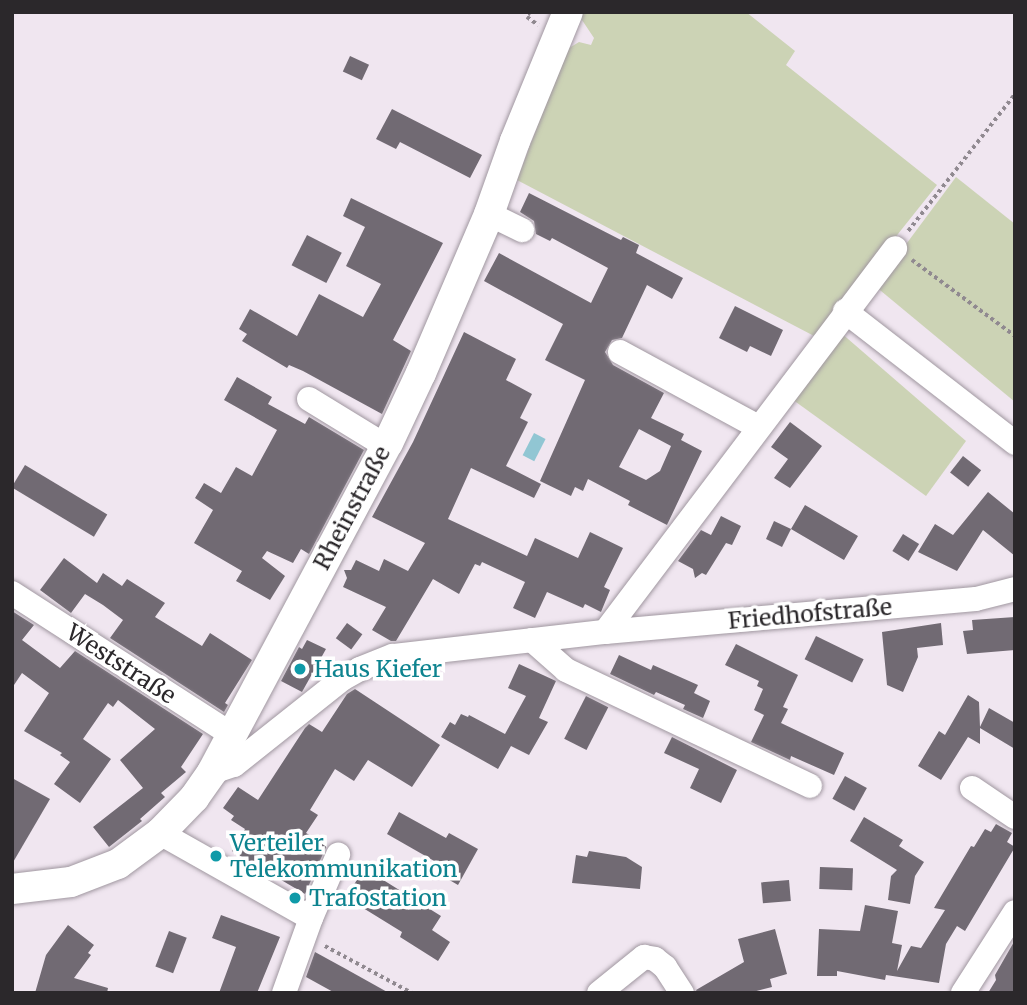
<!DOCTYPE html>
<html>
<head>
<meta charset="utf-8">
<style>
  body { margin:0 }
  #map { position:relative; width:1027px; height:1005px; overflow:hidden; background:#f0e6f0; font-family:Merriweather,serif }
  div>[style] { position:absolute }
  .green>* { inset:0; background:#ccd3b5 }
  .water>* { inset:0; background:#91c6d3; transform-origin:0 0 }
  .building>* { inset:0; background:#716a73; transform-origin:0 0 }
  .path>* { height:3.5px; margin-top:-1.75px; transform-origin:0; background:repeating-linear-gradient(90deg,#908990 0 3.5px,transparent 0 7px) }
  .roads { filter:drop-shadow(0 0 2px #a097a0) drop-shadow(0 0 2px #a097a0) }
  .minor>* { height:24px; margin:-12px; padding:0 12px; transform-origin:12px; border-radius:12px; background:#fff }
  .major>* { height:30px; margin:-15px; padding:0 15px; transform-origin:15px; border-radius:15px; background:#fff }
  .dots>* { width:19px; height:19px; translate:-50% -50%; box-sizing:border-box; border:4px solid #fff; border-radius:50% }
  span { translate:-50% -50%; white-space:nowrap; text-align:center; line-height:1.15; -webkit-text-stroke:7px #fff; paint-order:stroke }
  .street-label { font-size:23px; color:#2b282b }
  .culture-label { font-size:23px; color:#0d838f }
  .left { translate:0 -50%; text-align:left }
  .frame { position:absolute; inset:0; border:14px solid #2b282b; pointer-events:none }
</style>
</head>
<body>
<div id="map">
  <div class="green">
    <div style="clip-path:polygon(583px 12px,746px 12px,795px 51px,786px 65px,937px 185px,816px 337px,517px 180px,566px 50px,579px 42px,591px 45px,594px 38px,580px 17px)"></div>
    <div style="clip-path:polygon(956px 177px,1015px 224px,1015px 402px,875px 286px)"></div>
    <div style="clip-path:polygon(840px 332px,966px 441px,926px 496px,789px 397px)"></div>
  </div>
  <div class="water">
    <div style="left:534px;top:433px;width:13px;height:25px;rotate:27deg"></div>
  </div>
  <div class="building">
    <div style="left:350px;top:56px;width:21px;height:17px;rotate:25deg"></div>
    <div style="clip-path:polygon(392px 109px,482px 155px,470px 178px,400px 142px,396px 149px,376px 139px)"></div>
    <div style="clip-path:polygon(evenodd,529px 193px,621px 240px,623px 237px,639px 245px,636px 253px,683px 278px,672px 299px,647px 285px,622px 338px,612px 340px,605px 352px,613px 365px,664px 393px,651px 418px,684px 434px,681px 440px,702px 451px,667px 525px,628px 505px,630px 501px,588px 479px,583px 491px,575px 487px,571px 496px,540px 481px,585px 380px,545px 360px,563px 324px,484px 281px,499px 253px,591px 303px,608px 268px,552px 238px,550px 241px,536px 234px,534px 221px,520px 212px,529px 193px,639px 429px,671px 446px,660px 471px,646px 480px,619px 467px,639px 429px)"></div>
    <div style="clip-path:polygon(351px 198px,443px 243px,393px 340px,411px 351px,382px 414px,303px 371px,289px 365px,287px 368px,242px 341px,247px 334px,239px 329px,250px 309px,297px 336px,319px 294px,363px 317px,381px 284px,346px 266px,365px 227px,343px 216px)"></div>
    <div style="left:307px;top:235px;width:39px;height:34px;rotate:27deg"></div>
    <div style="clip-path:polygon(735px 306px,783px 330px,771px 356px,750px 346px,747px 352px,719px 338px)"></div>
    <div style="clip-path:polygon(464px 332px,516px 359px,506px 380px,532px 394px,520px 418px,528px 422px,506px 466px,541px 484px,534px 498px,471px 468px,448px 519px,527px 556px,535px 538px,578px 558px,590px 532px,623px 548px,604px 587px,610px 590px,601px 612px,585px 604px,583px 608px,547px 592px,535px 618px,513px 608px,525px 582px,482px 562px,480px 566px,475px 564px,459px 594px,433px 579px,396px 641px,391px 641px,372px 630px,386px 607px,343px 587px,347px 578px,344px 570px,351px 570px,356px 560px,379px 571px,384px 559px,408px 571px,425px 543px,372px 517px,413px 442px)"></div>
    <div style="clip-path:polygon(237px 377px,272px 397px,268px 404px,305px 424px,309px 417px,364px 450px,309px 554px,301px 549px,293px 563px,267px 551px,262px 558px,285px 576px,270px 600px,236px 581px,242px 571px,194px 543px,213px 510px,195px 498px,204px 483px,221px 493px,236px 467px,252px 476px,277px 430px,224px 400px)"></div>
    <div style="clip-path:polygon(790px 422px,822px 446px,790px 488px,774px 478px,788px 459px,771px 447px)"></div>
    <div style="left:963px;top:456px;width:23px;height:21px;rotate:38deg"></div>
    <div style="left:25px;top:465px;width:96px;height:26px;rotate:31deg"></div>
    <div style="clip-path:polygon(988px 492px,1015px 514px,1015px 556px,983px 530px,957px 571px,918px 552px,935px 524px,953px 535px)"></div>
    <div style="clip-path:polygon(805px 505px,858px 536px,844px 560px,791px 529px,782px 547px,766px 539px,774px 521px,791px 529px)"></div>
    <div style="clip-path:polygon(721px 516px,741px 526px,732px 545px,726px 543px,706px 575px,702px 573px,695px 578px,693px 569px,678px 561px,701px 530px,711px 535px)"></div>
    <div style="left:903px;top:534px;width:19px;height:20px;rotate:32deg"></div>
    <div style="clip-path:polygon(64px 558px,97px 583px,103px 573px,122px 586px,127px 579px,165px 603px,155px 617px,202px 646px,210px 633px,252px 660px,225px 703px,228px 705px,224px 712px,110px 638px,123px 620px,103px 605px,85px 594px,71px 613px,40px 590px)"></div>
    <div style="clip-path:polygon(12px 611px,34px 625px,22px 640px,60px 668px,75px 651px,203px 734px,181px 767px,186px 772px,161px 793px,165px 797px,140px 819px,142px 821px,109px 847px,93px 827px,143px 788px,120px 760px,155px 729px,118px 700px,113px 707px,108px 703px,83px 739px,111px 759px,80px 803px,54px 784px,70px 762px,60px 755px,62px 753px,24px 731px,49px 693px,22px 673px,12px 688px)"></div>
    <div style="clip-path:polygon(1015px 617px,1015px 650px,967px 654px,963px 631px,973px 630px,972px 620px)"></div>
    <div style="left:347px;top:623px;width:19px;height:19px;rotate:36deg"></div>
    <div style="clip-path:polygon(941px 623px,943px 645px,917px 648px,918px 657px,903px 692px,887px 685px,882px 632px)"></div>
    <div style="left:816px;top:636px;width:53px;height:26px;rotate:26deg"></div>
    <div style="clip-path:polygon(307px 640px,326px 649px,302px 692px,281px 681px,299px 647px,302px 649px)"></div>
    <div style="clip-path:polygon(736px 644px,798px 675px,783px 707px,788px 709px,781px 723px,844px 753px,834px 775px,791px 756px,790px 760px,751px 742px,764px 715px,754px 710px,763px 689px,757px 686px,759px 681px,725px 665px)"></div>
    <div style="clip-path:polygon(619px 655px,651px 670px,653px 665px,698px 685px,694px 693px,710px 701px,703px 718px,683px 709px,685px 705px,656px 692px,654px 695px,610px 674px)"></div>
    <div style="clip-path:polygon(519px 664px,556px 681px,539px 718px,548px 722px,529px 755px,511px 746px,498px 769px,441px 737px,450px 722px,455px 725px,461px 714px,468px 717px,469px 715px,505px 734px,526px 696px,508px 688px)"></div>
    <div style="clip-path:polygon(355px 689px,440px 745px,412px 787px,368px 760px,354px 781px,335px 769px,310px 810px,318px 815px,306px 833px,327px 845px,305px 894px,232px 851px,245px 829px,231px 820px,234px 816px,223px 808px,238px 787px,258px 800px,305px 728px,309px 724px,322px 732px,347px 694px)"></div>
    <div style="clip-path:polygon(968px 695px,979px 702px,980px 727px,989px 708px,1015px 723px,1015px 749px,980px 728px,980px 744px,968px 737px,941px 780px,918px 766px,939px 731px,945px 735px)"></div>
    <div style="left:586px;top:696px;width:25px;height:48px;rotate:27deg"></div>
    <div style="clip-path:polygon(672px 737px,737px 770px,721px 803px,690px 788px,699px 769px,664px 753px)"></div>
    <div style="left:845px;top:776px;width:25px;height:26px;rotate:29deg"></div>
    <div style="clip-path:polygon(12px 778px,50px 799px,12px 864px)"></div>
    <div style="clip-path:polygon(399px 812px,446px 838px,449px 833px,478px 849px,458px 885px,439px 874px,443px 866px,387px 834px)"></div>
    <div style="clip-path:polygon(864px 817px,903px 840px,899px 846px,924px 862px,915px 876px,910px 904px,888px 900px,891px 876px,897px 870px,850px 841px)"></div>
    <div style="clip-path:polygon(996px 824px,1012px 833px,1007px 842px,1015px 847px,965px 931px,957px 926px,946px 944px,939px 983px,886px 975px,885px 980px,837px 971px,837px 976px,817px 976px,819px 929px,860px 931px,865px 905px,898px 911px,892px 943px,902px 945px,897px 971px,911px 946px,921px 948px,945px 910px,934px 908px,971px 846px,974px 847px,985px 829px,991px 832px)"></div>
    <div style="clip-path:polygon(589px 851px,626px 857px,642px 867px,640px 889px,572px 883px,576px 855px,587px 857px)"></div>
    <div style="left:820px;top:867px;width:33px;height:22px;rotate:2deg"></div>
    <div style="clip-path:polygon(364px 868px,441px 916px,432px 930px,450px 942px,438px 961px,400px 937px,402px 932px,355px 903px,358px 899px,349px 893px)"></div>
    <div style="left:789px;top:880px;width:21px;height:28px;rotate:85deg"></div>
    <div style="clip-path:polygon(221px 915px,280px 937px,257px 993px,219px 993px,236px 947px,212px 938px)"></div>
    <div style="clip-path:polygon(68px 925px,94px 945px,88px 953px,91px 955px,74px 978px,108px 988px,107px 993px,35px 993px,46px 955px)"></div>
    <div style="clip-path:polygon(775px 929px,787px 974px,770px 979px,772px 987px,749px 993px,697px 993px,696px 990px,744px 962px,738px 939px)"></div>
    <div style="left:169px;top:931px;width:19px;height:38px;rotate:21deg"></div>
    <div style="clip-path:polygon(1015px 940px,1015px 993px,988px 993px,996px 980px,995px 975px)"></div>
    <div style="clip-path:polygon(315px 952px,346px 969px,389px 993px,335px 993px,306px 977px)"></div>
  </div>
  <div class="path">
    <div style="left:530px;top:12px;width:6px;rotate:121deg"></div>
    <div style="left:527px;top:17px;width:14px;rotate:36deg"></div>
    <div style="left:908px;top:231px;width:174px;rotate:-52deg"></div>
    <div style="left:912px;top:260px;width:128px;rotate:36.4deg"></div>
    <div style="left:325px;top:946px;width:99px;rotate:28.4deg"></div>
  </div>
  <div class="roads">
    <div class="minor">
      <div style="left:489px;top:214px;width:37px;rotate:26deg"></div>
      <div style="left:845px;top:311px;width:215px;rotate:37.8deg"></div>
      <div style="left:620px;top:352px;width:157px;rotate:28.5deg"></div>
      <div style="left:309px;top:399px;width:79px;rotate:31.5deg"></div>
      <div style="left:376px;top:440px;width:12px;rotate:14deg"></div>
      <div style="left:12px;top:593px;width:260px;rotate:32.8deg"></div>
      <div style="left:605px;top:632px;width:481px;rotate:-52.9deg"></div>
      <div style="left:532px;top:640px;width:45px;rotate:41.4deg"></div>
      <div style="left:566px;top:670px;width:270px;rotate:25.4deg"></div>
      <div style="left:212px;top:772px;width:23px;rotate:-18deg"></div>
      <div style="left:234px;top:765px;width:138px;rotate:-38.5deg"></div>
      <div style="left:342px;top:679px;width:21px;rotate:-29deg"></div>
      <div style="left:360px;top:669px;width:35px;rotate:-22deg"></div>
      <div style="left:393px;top:656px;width:213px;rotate:-6.5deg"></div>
      <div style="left:605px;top:632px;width:372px;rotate:-5.1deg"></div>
      <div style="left:976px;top:599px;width:40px;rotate:-14.4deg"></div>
      <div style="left:972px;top:788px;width:52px;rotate:34deg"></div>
      <div style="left:160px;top:833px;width:173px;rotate:29.4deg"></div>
      <div style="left:311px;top:918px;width:80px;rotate:109.8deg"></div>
      <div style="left:311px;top:918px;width:69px;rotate:-66.8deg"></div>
      <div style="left:599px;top:993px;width:58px;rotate:-38.7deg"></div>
      <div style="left:644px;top:957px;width:11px;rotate:10deg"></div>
      <div style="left:655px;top:959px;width:13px;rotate:39deg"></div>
      <div style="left:665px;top:967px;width:31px;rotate:57deg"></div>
      <div style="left:963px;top:993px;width:96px;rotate:-57.3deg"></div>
    </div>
    <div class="major">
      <div style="left:12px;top:889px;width:59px;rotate:-6.8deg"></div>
      <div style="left:71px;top:882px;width:50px;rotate:-21deg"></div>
      <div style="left:118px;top:864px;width:52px;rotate:-36.4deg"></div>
      <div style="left:160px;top:833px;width:49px;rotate:-45.8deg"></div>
      <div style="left:194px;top:798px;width:32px;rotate:-55deg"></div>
      <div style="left:212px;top:772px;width:373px;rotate:-61.9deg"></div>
      <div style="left:388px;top:443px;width:77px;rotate:-64.8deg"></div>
      <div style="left:421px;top:373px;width:173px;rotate:-66.8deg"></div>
      <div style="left:489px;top:214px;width:77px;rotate:-70.4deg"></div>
      <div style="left:515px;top:141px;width:139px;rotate:-67.7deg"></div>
    </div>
  </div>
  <div class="dots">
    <div style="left:300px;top:669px;background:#0f9aa8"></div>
    <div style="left:216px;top:856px;background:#0f9aa8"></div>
    <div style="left:295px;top:898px;background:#0f9aa8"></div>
  </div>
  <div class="street-label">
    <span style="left:352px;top:508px;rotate:-62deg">Rheinstraße</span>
    <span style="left:810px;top:614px;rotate:-5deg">Friedhofstraße</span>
    <span style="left:121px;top:664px;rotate:33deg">Weststraße</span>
  </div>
  <div class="culture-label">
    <span class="left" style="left:314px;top:669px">Haus Kiefer</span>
    <span class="left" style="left:230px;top:856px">Verteiler<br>Telekommunikation</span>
    <span class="left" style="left:309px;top:898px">Trafostation</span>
  </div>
  <div class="frame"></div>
</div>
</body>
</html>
